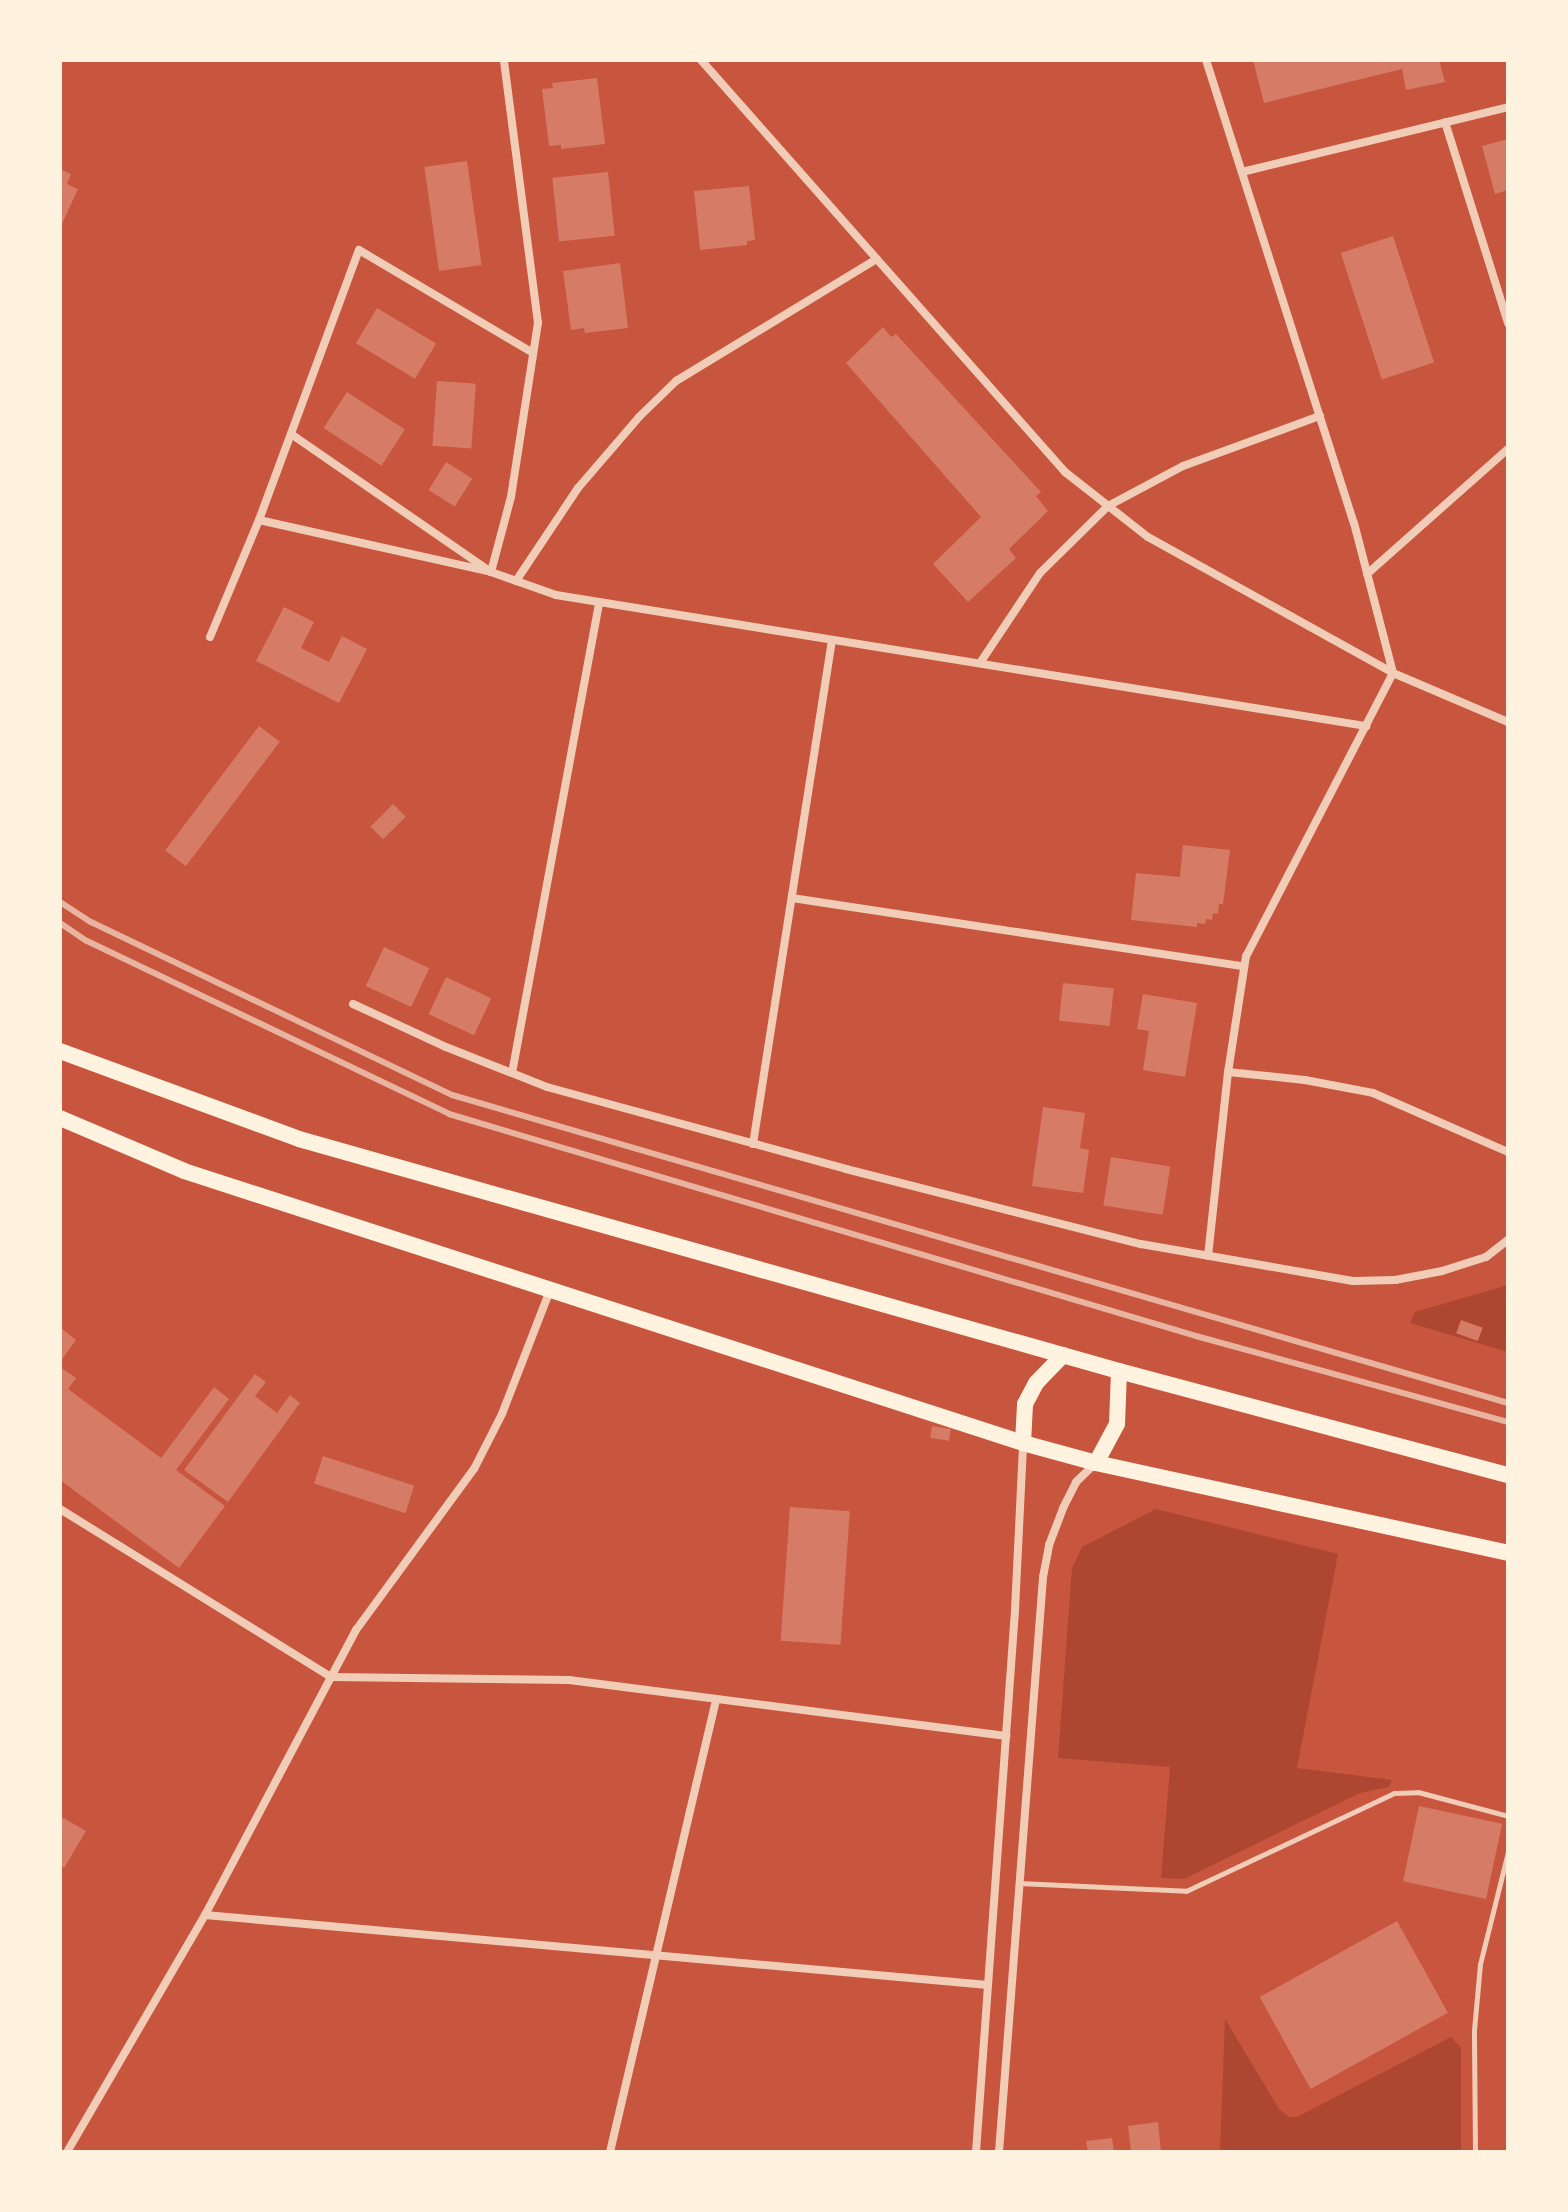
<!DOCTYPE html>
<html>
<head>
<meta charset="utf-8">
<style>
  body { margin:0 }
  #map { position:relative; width:1568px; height:2212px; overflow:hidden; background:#c8553d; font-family:Roboto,sans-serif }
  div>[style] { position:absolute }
  .green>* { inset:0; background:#ae4732 }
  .building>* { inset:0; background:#d67c66; transform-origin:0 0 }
  .service>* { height:5px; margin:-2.5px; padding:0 2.5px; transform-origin:2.5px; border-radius:2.5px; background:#f1ccb7 }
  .minor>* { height:8px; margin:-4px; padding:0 4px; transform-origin:4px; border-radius:4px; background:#f1ccb7 }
  .primary>* { height:16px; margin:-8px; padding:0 8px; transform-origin:8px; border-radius:8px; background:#fff3e0 }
  .rail>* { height:6px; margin:-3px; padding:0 3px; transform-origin:3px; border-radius:3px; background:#e9b49f }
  span { translate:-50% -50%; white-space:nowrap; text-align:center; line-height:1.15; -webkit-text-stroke:6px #fff3e0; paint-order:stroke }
  .frame { position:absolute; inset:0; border:62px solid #fff3e0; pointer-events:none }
</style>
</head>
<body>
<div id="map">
  <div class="green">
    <div style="clip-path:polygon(1508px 1285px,1508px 1352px,1410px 1323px,1415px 1312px)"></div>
    <div style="clip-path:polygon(1156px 1509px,1338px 1554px,1297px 1768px,1392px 1780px,1389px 1787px,1360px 1793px,1184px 1879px,1161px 1878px,1170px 1767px,1058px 1758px,1072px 1568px,1082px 1547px)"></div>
    <div style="clip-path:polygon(1225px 2019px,1279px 2109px,1289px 2117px,1297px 2117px,1451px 2037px,1461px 2048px,1461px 2152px,1220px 2152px)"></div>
  </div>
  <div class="building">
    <div style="clip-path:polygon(1253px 60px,1439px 60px,1445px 82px,1406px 90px,1402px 69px,1264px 103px)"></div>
    <div style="clip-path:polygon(597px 78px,605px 144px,561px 149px,561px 145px,549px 146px,542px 89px,553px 88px,552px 83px)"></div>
    <div style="clip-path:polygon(1508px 139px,1508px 190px,1495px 194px,1482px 146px)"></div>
    <div style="left:467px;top:161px;width:105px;height:43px;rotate:82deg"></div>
    <div style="clip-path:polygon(60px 169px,71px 174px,67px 184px,78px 189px,60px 228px)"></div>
    <div style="left:608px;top:172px;width:64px;height:56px;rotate:84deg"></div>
    <div style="clip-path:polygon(749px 186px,755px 240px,747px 241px,747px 245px,700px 250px,694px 191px)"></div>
    <div style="left:1393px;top:236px;width:133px;height:55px;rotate:72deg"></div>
    <div style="clip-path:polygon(620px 263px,628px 328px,585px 333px,584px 328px,571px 330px,563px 271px)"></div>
    <div style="left:377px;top:308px;width:69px;height:41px;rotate:31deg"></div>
    <div style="clip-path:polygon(883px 327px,891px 337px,896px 334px,1041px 492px,1036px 496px,1048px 511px,1009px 549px,1016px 558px,968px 602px,933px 564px,981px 517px,846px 363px)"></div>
    <div style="left:437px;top:381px;width:39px;height:65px;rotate:4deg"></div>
    <div style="left:347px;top:392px;width:69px;height:43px;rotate:33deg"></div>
    <div style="left:446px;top:462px;width:31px;height:33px;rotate:32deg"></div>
    <div style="clip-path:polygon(284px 607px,314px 622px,301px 648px,329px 662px,342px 636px,367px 649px,339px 703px,256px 661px)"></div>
    <div style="left:259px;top:726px;width:26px;height:156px;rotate:37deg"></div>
    <div style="left:393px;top:804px;width:18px;height:32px;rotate:45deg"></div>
    <div style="clip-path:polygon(1183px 845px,1230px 850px,1223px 904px,1219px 904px,1218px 914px,1213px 913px,1212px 920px,1206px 919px,1205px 924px,1197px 923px,1197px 927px,1131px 920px,1136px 873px,1180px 877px)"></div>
    <div style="left:384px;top:947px;width:50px;height:43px;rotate:25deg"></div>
    <div style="left:446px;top:977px;width:50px;height:41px;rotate:25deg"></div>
    <div style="left:1063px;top:983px;width:51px;height:38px;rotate:6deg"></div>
    <div style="clip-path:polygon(1143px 994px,1197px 1003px,1185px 1077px,1143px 1070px,1149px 1031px,1137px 1029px)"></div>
    <div style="clip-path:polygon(1043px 1107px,1085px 1113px,1080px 1148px,1089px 1150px,1083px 1193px,1032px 1186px)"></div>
    <div style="left:1111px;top:1157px;width:60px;height:49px;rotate:9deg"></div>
    <div style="left:1461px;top:1320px;width:23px;height:14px;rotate:20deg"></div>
    <div style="clip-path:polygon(60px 1327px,76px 1340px,60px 1362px)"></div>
    <div style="clip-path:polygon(60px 1367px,76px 1378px,68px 1389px,161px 1458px,214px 1387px,229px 1399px,176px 1470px,225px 1506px,179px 1568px,60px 1480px)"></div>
    <div style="clip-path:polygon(255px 1374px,266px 1382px,255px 1396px,277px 1413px,290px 1395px,300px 1403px,228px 1502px,184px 1470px)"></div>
    <div style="left:932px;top:1426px;width:19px;height:12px;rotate:9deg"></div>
    <div style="left:323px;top:1456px;width:96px;height:29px;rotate:18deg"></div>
    <div style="left:790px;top:1507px;width:60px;height:134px;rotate:4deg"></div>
    <div style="left:1419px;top:1806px;width:85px;height:77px;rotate:12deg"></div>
    <div style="clip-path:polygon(60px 1816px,86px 1831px,64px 1868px,60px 1866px)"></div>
    <div style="left:1397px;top:1921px;width:105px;height:157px;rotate:61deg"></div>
    <div style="clip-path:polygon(1158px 2122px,1161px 2152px,1131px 2152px,1128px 2126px)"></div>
    <div style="clip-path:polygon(1112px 2138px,1114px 2152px,1088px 2152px,1086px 2141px)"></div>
  </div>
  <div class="service">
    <div style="left:1019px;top:1883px;width:167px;rotate:2.7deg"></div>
    <div style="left:1186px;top:1891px;width:230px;rotate:-25.2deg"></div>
    <div style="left:1394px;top:1793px;width:24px;rotate:-2deg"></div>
    <div style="left:1418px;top:1792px;width:93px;rotate:14.9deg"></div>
    <div style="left:1475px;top:2152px;width:122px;rotate:-90.5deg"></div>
    <div style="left:1474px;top:2030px;width:66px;rotate:-84.8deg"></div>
    <div style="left:1480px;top:1964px;width:115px;rotate:-76deg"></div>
  </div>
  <div class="minor">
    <div style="left:701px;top:60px;width:550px;rotate:48.54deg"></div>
    <div style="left:1065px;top:472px;width:105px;rotate:38.1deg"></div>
    <div style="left:1148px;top:537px;width:280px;rotate:29deg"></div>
    <div style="left:1393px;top:673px;width:125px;rotate:23.1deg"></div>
    <div style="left:1206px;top:60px;width:486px;rotate:72.3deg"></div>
    <div style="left:1354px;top:523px;width:155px;rotate:75.4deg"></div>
    <div style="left:1393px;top:673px;width:319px;rotate:117.4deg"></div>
    <div style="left:1246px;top:956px;width:117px;rotate:98.8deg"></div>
    <div style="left:1228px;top:1072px;width:185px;rotate:96.2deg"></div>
    <div style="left:1445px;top:122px;width:211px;rotate:72.6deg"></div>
    <div style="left:1242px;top:172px;width:274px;rotate:-13.7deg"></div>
    <div style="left:291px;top:434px;width:243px;rotate:34.6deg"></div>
    <div style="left:491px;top:572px;width:78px;rotate:-75.1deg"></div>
    <div style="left:511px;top:497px;width:176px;rotate:-81.2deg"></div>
    <div style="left:538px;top:323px;width:265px;rotate:-97.4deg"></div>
    <div style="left:259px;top:520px;width:238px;rotate:12.6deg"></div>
    <div style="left:491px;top:572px;width:69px;rotate:19.5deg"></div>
    <div style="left:556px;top:595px;width:821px;rotate:9.19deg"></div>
    <div style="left:1367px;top:574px;width:188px;rotate:-41.6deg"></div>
    <div style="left:516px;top:581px;width:112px;rotate:-56.3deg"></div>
    <div style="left:578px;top:488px;width:94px;rotate:-49.3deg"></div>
    <div style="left:639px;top:417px;width:52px;rotate:-44.2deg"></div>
    <div style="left:676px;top:381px;width:235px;rotate:-31.3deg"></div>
    <div style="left:210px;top:637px;width:127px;rotate:-67.3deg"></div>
    <div style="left:259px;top:520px;width:288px;rotate:-69.7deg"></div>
    <div style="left:359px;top:250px;width:202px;rotate:30.6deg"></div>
    <div style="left:980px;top:663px;width:108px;rotate:-56.3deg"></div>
    <div style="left:1040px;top:573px;width:95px;rotate:-44.6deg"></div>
    <div style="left:1108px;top:506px;width:85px;rotate:-28.1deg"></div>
    <div style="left:1183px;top:466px;width:146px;rotate:-20.1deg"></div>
    <div style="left:792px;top:898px;width:457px;rotate:8.6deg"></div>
    <div style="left:353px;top:1004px;width:102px;rotate:24.8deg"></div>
    <div style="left:446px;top:1047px;width:109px;rotate:21.6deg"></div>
    <div style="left:547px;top:1087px;width:310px;rotate:15.3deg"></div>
    <div style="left:846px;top:1169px;width:304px;rotate:14.3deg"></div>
    <div style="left:1141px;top:1244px;width:215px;rotate:9.9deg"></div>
    <div style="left:1353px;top:1281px;width:42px;rotate:-1.4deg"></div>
    <div style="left:1395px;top:1280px;width:48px;rotate:-10.8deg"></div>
    <div style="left:1442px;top:1271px;width:46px;rotate:-17.7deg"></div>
    <div style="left:1486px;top:1257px;width:28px;rotate:-38deg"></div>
    <div style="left:1228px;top:1072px;width:77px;rotate:5.9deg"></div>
    <div style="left:1305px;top:1080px;width:69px;rotate:10.8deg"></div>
    <div style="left:1373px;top:1093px;width:147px;rotate:23.6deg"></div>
    <div style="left:512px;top:1073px;width:479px;rotate:-79.5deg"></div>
    <div style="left:753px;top:1144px;width:510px;rotate:-81.09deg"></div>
    <div style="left:60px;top:1509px;width:319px;rotate:31.8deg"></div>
    <div style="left:331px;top:1677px;width:238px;rotate:0.7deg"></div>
    <div style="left:569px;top:1680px;width:441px;rotate:7.3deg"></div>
    <div style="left:205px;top:1915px;width:786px;rotate:5.11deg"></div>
    <div style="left:67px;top:2152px;width:274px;rotate:-59.8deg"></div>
    <div style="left:205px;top:1915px;width:323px;rotate:-62.1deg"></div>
    <div style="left:356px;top:1630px;width:200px;rotate:-53.8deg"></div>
    <div style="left:474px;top:1469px;width:62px;rotate:-63deg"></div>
    <div style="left:502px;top:1414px;width:133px;rotate:-68.8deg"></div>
    <div style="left:610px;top:2152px;width:464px;rotate:-76.8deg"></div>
    <div style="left:976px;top:2152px;width:543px;rotate:-85.88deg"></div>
    <div style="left:1015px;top:1610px;width:166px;rotate:-87.2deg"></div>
    <div style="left:999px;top:2152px;width:577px;rotate:-85.62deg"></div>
    <div style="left:1043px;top:1577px;width:33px;rotate:-79deg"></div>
    <div style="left:1049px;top:1545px;width:40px;rotate:-69deg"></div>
    <div style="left:1063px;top:1508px;width:29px;rotate:-63deg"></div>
    <div style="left:1076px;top:1482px;width:28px;rotate:-44deg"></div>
  </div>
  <div class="primary">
    <div style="left:60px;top:1051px;width:255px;rotate:20.2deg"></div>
    <div style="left:299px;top:1139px;width:852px;rotate:15.8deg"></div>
    <div style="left:1119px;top:1371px;width:403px;rotate:15deg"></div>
    <div style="left:60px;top:1118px;width:135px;rotate:23.1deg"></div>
    <div style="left:184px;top:1171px;width:882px;rotate:17.96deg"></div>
    <div style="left:1023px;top:1443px;width:76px;rotate:15.3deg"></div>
    <div style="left:1096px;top:1463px;width:422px;rotate:12.3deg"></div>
    <div style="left:1023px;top:1443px;width:39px;rotate:-87deg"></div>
    <div style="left:1025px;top:1404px;width:24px;rotate:-62deg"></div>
    <div style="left:1036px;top:1383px;width:39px;rotate:-46deg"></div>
    <div style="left:1096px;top:1463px;width:44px;rotate:-61.7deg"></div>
    <div style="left:1117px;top:1424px;width:53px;rotate:-87.8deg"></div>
  </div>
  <div class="rail">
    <div style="left:60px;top:902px;width:37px;rotate:33deg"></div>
    <div style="left:91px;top:922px;width:400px;rotate:25.6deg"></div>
    <div style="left:452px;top:1095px;width:1100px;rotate:16.26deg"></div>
    <div style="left:60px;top:923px;width:32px;rotate:34deg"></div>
    <div style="left:87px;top:941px;width:401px;rotate:25.5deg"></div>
    <div style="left:449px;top:1114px;width:779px;rotate:16.55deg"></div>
    <div style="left:1196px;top:1336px;width:324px;rotate:15.4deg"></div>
  </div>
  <div class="frame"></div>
</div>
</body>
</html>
